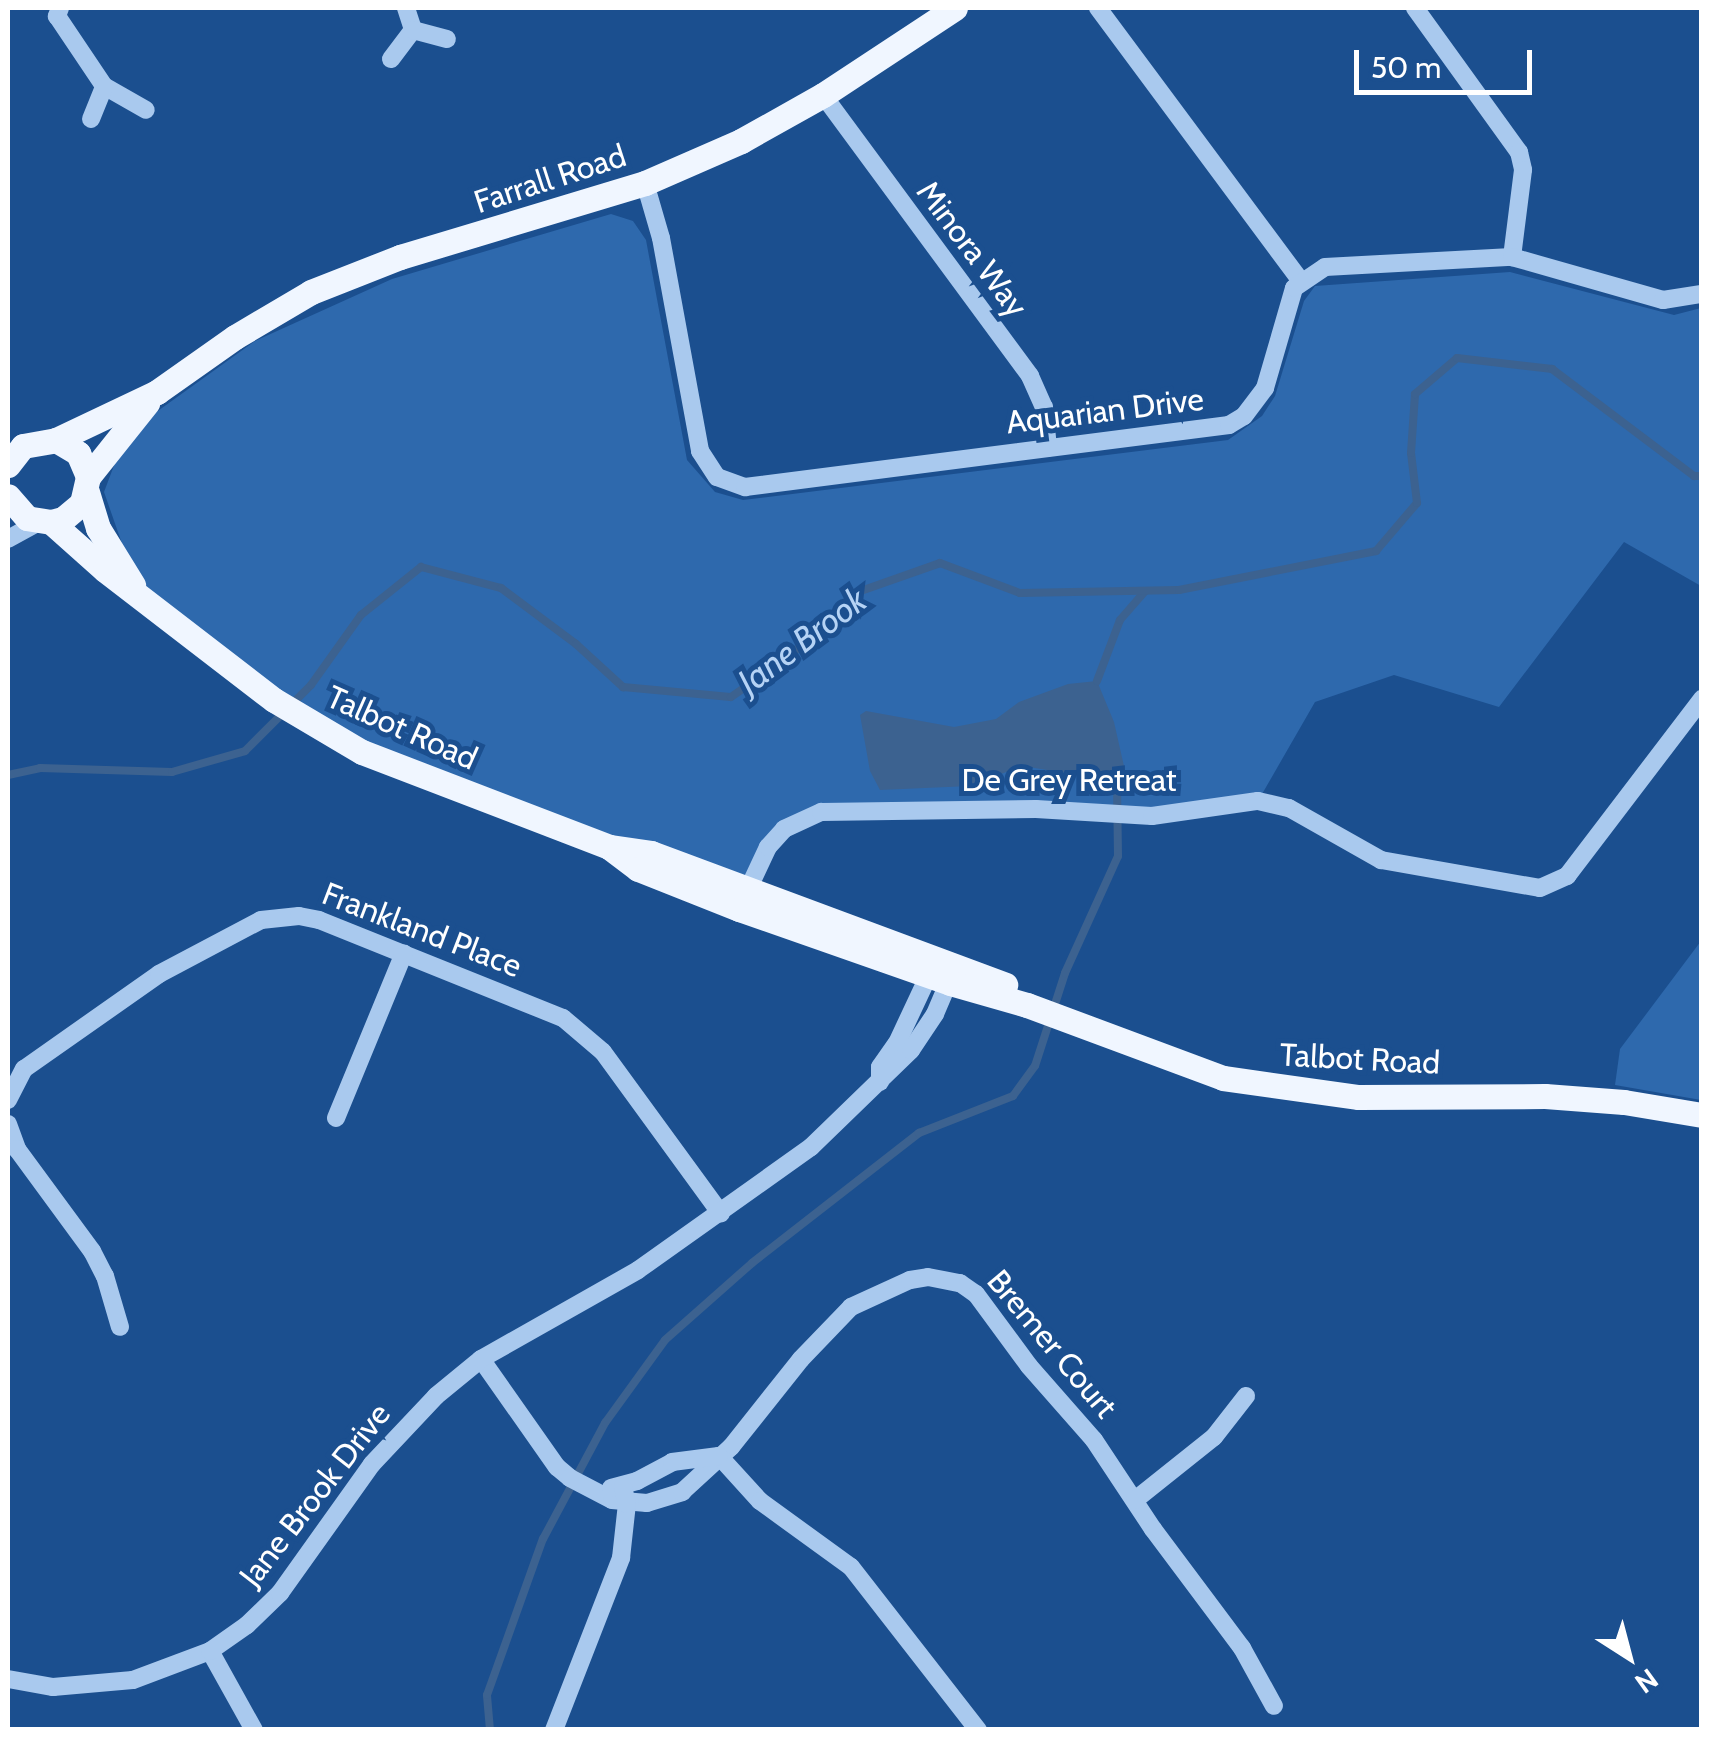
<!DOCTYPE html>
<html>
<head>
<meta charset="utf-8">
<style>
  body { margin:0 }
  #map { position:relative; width:1709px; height:1737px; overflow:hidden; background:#1b4f8f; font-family:Cabin,sans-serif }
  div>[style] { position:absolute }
  .green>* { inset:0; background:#2e69ad }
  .water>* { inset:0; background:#3c6290 }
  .stream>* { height:8px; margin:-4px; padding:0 4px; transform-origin:4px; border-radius:4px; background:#3c6290 }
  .minor>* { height:18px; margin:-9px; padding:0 9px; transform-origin:9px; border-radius:9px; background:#a9c9ee }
  .major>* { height:25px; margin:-12.5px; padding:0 12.5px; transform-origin:12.5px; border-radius:12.5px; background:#f0f6ff }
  span { translate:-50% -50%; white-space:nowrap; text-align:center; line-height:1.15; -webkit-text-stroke:10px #1b4f8f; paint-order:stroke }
  .street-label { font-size:32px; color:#fff }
  .water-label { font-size:35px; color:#b5d3f5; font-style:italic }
  .frame { position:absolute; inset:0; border:10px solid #fff; pointer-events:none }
  .north { position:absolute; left:1579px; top:1607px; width:100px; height:100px; -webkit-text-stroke:8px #1b4f8f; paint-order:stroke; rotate:144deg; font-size:28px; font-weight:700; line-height:40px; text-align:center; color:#fff }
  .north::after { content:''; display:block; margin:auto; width:35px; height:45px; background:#fff; clip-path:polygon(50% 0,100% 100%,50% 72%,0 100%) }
  .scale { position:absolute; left:1354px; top:50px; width:178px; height:45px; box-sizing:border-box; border:5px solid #fff; border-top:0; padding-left:12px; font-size:30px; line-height:35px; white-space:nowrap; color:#fff; -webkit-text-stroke:8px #1b4f8f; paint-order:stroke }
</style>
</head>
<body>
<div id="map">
  <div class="green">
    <div style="clip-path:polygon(611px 214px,633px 221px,646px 240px,687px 460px,715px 492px,743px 500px,1228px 440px,1262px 416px,1275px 396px,1304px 301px,1315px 286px,1510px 272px,1674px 315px,1701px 308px,1701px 586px,1624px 542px,1499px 707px,1394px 675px,1315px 702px,1258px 801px,1169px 813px,843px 809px,784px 829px,748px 889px,394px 766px,141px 598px,104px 492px,121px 447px,155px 413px,255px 341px,392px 279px)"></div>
    <div style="clip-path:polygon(1701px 941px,1701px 1100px,1615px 1085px,1620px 1049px)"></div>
  </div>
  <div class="water">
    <div style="clip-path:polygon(1097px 681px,1114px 722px,1126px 775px,1117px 781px,1022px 766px,970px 786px,880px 790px,870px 771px,860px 715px,866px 711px,954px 727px,996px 719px,1019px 702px,1068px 684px)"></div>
  </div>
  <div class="stream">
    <div style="left:1097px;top:681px;width:65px;rotate:-69.3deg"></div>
    <div style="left:1120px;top:620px;width:38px;rotate:-49deg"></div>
    <div style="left:8px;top:775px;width:33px;rotate:-12deg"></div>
    <div style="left:40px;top:768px;width:132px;rotate:1.7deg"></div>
    <div style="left:172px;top:772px;width:76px;rotate:-16deg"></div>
    <div style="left:245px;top:751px;width:93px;rotate:-45deg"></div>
    <div style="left:311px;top:685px;width:86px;rotate:-54.5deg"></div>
    <div style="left:361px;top:615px;width:77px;rotate:-38.7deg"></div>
    <div style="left:421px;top:567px;width:83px;rotate:14.7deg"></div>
    <div style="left:501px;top:588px;width:94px;rotate:36.7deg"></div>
    <div style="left:576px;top:644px;width:64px;rotate:42.5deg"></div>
    <div style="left:623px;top:687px;width:108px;rotate:5.3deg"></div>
    <div style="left:731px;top:697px;width:72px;rotate:-34.8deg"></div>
    <div style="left:790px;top:656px;width:91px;rotate:-44.1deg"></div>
    <div style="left:855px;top:593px;width:90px;rotate:-19.4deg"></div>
    <div style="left:940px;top:563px;width:85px;rotate:20.6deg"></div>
    <div style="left:1020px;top:593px;width:159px;rotate:-1.1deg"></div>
    <div style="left:1179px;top:590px;width:201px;rotate:-11.2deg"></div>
    <div style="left:1376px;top:551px;width:63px;rotate:-49.5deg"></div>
    <div style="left:1417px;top:503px;width:50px;rotate:-96.8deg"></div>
    <div style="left:1411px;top:453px;width:59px;rotate:-86.1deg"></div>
    <div style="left:1415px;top:394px;width:55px;rotate:-40.6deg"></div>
    <div style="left:1457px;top:358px;width:96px;rotate:6.6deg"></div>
    <div style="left:1552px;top:369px;width:178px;rotate:37deg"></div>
    <div style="left:1694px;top:476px;width:8px"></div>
    <div style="left:490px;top:1730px;width:35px;rotate:-95deg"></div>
    <div style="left:487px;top:1695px;width:166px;rotate:-70.3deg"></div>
    <div style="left:543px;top:1539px;width:132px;rotate:-61.9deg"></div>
    <div style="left:605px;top:1423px;width:102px;rotate:-54.1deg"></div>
    <div style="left:665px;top:1340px;width:116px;rotate:-41.5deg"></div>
    <div style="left:752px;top:1263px;width:212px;rotate:-37.9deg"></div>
    <div style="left:919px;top:1133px;width:101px;rotate:-21.5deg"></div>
    <div style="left:1013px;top:1096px;width:37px;rotate:-54deg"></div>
    <div style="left:1035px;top:1066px;width:98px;rotate:-72.1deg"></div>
    <div style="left:1065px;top:973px;width:128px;rotate:-65.6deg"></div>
    <div style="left:1118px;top:856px;width:75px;rotate:-90.8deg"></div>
  </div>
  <div class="minor">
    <div style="left:60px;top:8px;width:9px;rotate:111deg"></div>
    <div style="left:57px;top:16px;width:84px;rotate:56.1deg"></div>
    <div style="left:104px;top:86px;width:48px;rotate:29.7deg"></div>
    <div style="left:406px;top:8px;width:23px;rotate:72deg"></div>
    <div style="left:1098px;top:8px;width:340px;rotate:53.4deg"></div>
    <div style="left:1415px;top:8px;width:178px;rotate:54.2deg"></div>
    <div style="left:1519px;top:152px;width:18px;rotate:77deg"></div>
    <div style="left:1523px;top:170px;width:88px;rotate:97.2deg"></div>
    <div style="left:391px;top:59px;width:36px;rotate:-53deg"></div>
    <div style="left:413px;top:30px;width:35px;rotate:15deg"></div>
    <div style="left:823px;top:95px;width:349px;rotate:53.6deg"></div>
    <div style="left:1030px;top:376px;width:34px;rotate:66deg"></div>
    <div style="left:1044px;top:407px;width:41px;rotate:84.4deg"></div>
    <div style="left:91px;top:119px;width:35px;rotate:-68deg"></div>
    <div style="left:645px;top:183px;width:57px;rotate:73.8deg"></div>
    <div style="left:661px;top:238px;width:217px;rotate:79.6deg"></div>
    <div style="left:700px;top:451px;width:31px;rotate:57deg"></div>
    <div style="left:717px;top:477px;width:30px;rotate:20deg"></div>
    <div style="left:745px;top:487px;width:488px;rotate:-7.3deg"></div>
    <div style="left:1229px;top:425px;width:17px;rotate:-31deg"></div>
    <div style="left:1244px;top:416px;width:35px;rotate:-53deg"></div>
    <div style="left:1265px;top:388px;width:104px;rotate:-73.8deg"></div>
    <div style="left:1294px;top:288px;width:37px;rotate:-34deg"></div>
    <div style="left:1325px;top:267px;width:187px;rotate:-3.1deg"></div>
    <div style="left:1512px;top:257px;width:157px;rotate:15.9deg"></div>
    <div style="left:1663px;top:300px;width:39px;rotate:-9deg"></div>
    <div style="left:8px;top:539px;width:35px;rotate:-29deg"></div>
    <div style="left:745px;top:896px;width:54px;rotate:-64.9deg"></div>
    <div style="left:768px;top:847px;width:24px;rotate:-48deg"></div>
    <div style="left:784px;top:829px;width:41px;rotate:-24.7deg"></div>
    <div style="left:821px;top:812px;width:215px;rotate:-0.8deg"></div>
    <div style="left:1036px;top:809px;width:116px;rotate:3.5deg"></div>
    <div style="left:1152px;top:816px;width:107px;rotate:-8.1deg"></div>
    <div style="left:1258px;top:801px;width:32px;rotate:13deg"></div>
    <div style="left:1289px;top:808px;width:106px;rotate:29.5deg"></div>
    <div style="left:1381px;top:860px;width:161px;rotate:10deg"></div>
    <div style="left:1540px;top:888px;width:30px;rotate:-24deg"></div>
    <div style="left:1567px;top:876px;width:223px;rotate:-52.7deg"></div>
    <div style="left:880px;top:1082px;width:15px;rotate:-90deg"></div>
    <div style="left:880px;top:1067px;width:29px;rotate:-55deg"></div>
    <div style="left:897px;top:1043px;width:85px;rotate:-64.9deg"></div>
    <div style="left:8px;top:1100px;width:35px;rotate:-63deg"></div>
    <div style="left:24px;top:1069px;width:165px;rotate:-35.1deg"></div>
    <div style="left:159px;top:974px;width:115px;rotate:-27.9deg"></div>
    <div style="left:261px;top:920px;width:38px;rotate:-6deg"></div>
    <div style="left:299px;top:916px;width:20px;rotate:11deg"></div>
    <div style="left:319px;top:920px;width:263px;rotate:21.9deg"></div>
    <div style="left:563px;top:1018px;width:52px;rotate:40.4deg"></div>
    <div style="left:603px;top:1052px;width:200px;rotate:53.9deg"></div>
    <div style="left:336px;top:1118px;width:178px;rotate:-67.6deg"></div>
    <div style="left:8px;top:1124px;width:27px;rotate:70deg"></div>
    <div style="left:17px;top:1149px;width:127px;rotate:53.7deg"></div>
    <div style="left:92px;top:1251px;width:28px;rotate:63deg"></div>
    <div style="left:105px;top:1276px;width:53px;rotate:73.6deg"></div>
    <div style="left:481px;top:1359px;width:132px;rotate:54.9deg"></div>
    <div style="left:557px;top:1467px;width:17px;rotate:40deg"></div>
    <div style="left:570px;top:1478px;width:47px;rotate:27.6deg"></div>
    <div style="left:612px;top:1500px;width:35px;rotate:5deg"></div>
    <div style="left:647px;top:1503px;width:37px;rotate:-17deg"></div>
    <div style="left:682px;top:1492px;width:67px;rotate:-42.6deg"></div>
    <div style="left:731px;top:1447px;width:112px;rotate:-51.5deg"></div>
    <div style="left:801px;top:1359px;width:72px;rotate:-46.1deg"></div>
    <div style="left:851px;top:1307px;width:65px;rotate:-24.6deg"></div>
    <div style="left:910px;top:1280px;width:18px;rotate:-9deg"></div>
    <div style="left:928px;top:1277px;width:33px;rotate:11deg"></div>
    <div style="left:960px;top:1283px;width:19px;rotate:35deg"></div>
    <div style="left:976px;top:1294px;width:89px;rotate:53.6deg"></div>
    <div style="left:1029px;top:1366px;width:98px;rotate:48.7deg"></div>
    <div style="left:1094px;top:1440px;width:107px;rotate:56.5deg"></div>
    <div style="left:1153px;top:1529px;width:149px;rotate:53.2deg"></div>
    <div style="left:1242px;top:1648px;width:66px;rotate:61.1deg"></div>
    <div style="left:719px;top:1456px;width:61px;rotate:47.7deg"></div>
    <div style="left:760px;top:1501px;width:112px;rotate:36deg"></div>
    <div style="left:851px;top:1567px;width:207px;rotate:52.1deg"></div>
    <div style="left:611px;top:1488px;width:27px;rotate:-15deg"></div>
    <div style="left:637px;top:1481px;width:40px;rotate:-28deg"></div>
    <div style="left:672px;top:1462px;width:47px;rotate:-7.3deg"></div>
    <div style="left:1135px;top:1500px;width:101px;rotate:-38.6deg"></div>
    <div style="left:1214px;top:1437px;width:52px;rotate:-52deg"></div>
    <div style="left:210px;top:1651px;width:90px;rotate:60.9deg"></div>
    <div style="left:8px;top:1679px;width:46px;rotate:10.1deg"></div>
    <div style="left:53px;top:1687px;width:80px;rotate:-5deg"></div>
    <div style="left:133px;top:1680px;width:82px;rotate:-20.6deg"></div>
    <div style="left:210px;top:1651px;width:45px;rotate:-35.1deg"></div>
    <div style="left:247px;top:1625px;width:46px;rotate:-44.1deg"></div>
    <div style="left:280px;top:1593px;width:158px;rotate:-54.5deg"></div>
    <div style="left:372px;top:1464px;width:93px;rotate:-46.7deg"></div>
    <div style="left:436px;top:1396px;width:58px;rotate:-39.4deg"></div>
    <div style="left:481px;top:1359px;width:180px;rotate:-29.5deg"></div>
    <div style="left:638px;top:1270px;width:212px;rotate:-35.4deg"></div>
    <div style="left:811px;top:1147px;width:139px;rotate:-44.1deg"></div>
    <div style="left:911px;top:1050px;width:43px;rotate:-56.3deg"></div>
    <div style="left:935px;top:1014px;width:43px;rotate:-67deg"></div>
    <div style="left:554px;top:1730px;width:185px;rotate:-68.7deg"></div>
    <div style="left:621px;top:1558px;width:54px;rotate:-83.7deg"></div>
    <div style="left:627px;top:1504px;width:18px;rotate:-103deg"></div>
  </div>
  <div class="major">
    <div style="left:56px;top:440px;width:112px;rotate:-25.4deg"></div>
    <div style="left:157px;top:392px;width:95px;rotate:-35.2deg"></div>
    <div style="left:235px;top:337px;width:88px;rotate:-30.6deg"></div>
    <div style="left:311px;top:292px;width:96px;rotate:-21.5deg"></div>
    <div style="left:400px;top:257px;width:256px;rotate:-16.8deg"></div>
    <div style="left:645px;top:183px;width:105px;rotate:-23.6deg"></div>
    <div style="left:741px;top:141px;width:94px;rotate:-29.3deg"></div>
    <div style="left:823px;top:95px;width:158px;rotate:-33.4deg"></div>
    <div style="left:8px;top:465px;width:24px;rotate:-52deg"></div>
    <div style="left:23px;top:446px;width:34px;rotate:-10deg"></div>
    <div style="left:56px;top:440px;width:26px;rotate:31deg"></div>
    <div style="left:78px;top:453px;width:26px;rotate:67deg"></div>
    <div style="left:88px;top:477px;width:27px;rotate:103deg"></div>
    <div style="left:82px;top:503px;width:25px;rotate:140deg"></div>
    <div style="left:63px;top:519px;width:12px;rotate:166deg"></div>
    <div style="left:51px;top:522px;width:24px;rotate:-171deg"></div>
    <div style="left:27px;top:518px;width:29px;rotate:-131deg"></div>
    <div style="left:88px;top:477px;width:95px;rotate:-51.4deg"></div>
    <div style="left:87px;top:492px;width:38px;rotate:73deg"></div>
    <div style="left:98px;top:528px;width:67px;rotate:58.4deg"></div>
    <div style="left:51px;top:522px;width:72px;rotate:41.6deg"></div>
    <div style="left:105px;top:570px;width:213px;rotate:37.6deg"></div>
    <div style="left:274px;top:700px;width:102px;rotate:30.6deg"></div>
    <div style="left:362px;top:752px;width:265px;rotate:21deg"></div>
    <div style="left:609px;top:847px;width:42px;rotate:8.1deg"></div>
    <div style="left:651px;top:853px;width:378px;rotate:20.4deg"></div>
    <div style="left:609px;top:847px;width:36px;rotate:37deg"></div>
    <div style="left:638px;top:869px;width:109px;rotate:21.6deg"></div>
    <div style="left:739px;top:909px;width:224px;rotate:19.3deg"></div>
    <div style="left:950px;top:983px;width:80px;rotate:15.9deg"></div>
    <div style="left:1027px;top:1005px;width:209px;rotate:20.4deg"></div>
    <div style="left:1223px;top:1078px;width:137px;rotate:8deg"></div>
    <div style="left:1359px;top:1097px;width:186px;rotate:-0.3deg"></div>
    <div style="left:1545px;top:1096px;width:79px;rotate:4.3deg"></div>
    <div style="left:1624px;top:1102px;width:79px;rotate:9.5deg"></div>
  </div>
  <div class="street-label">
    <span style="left:550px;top:179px;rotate:-18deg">Farrall Road</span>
    <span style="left:972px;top:249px;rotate:53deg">Minora Way</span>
    <span style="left:1105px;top:411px;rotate:-7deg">Aquarian Drive</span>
    <span style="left:402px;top:728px;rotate:24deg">Talbot Road</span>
    <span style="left:1069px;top:780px">De Grey Retreat</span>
    <span style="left:422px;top:930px;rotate:21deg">Frankland Place</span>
    <span style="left:1360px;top:1059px;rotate:3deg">Talbot Road</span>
    <span style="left:1052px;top:1344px;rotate:50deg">Bremer Court</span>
    <span style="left:315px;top:1495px;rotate:-52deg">Jane Brook Drive</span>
  </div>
  <div class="water-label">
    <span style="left:802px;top:641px;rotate:-37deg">Jane Brook</span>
  </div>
  <div class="frame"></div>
  <div class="north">N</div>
  <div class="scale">50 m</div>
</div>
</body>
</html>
